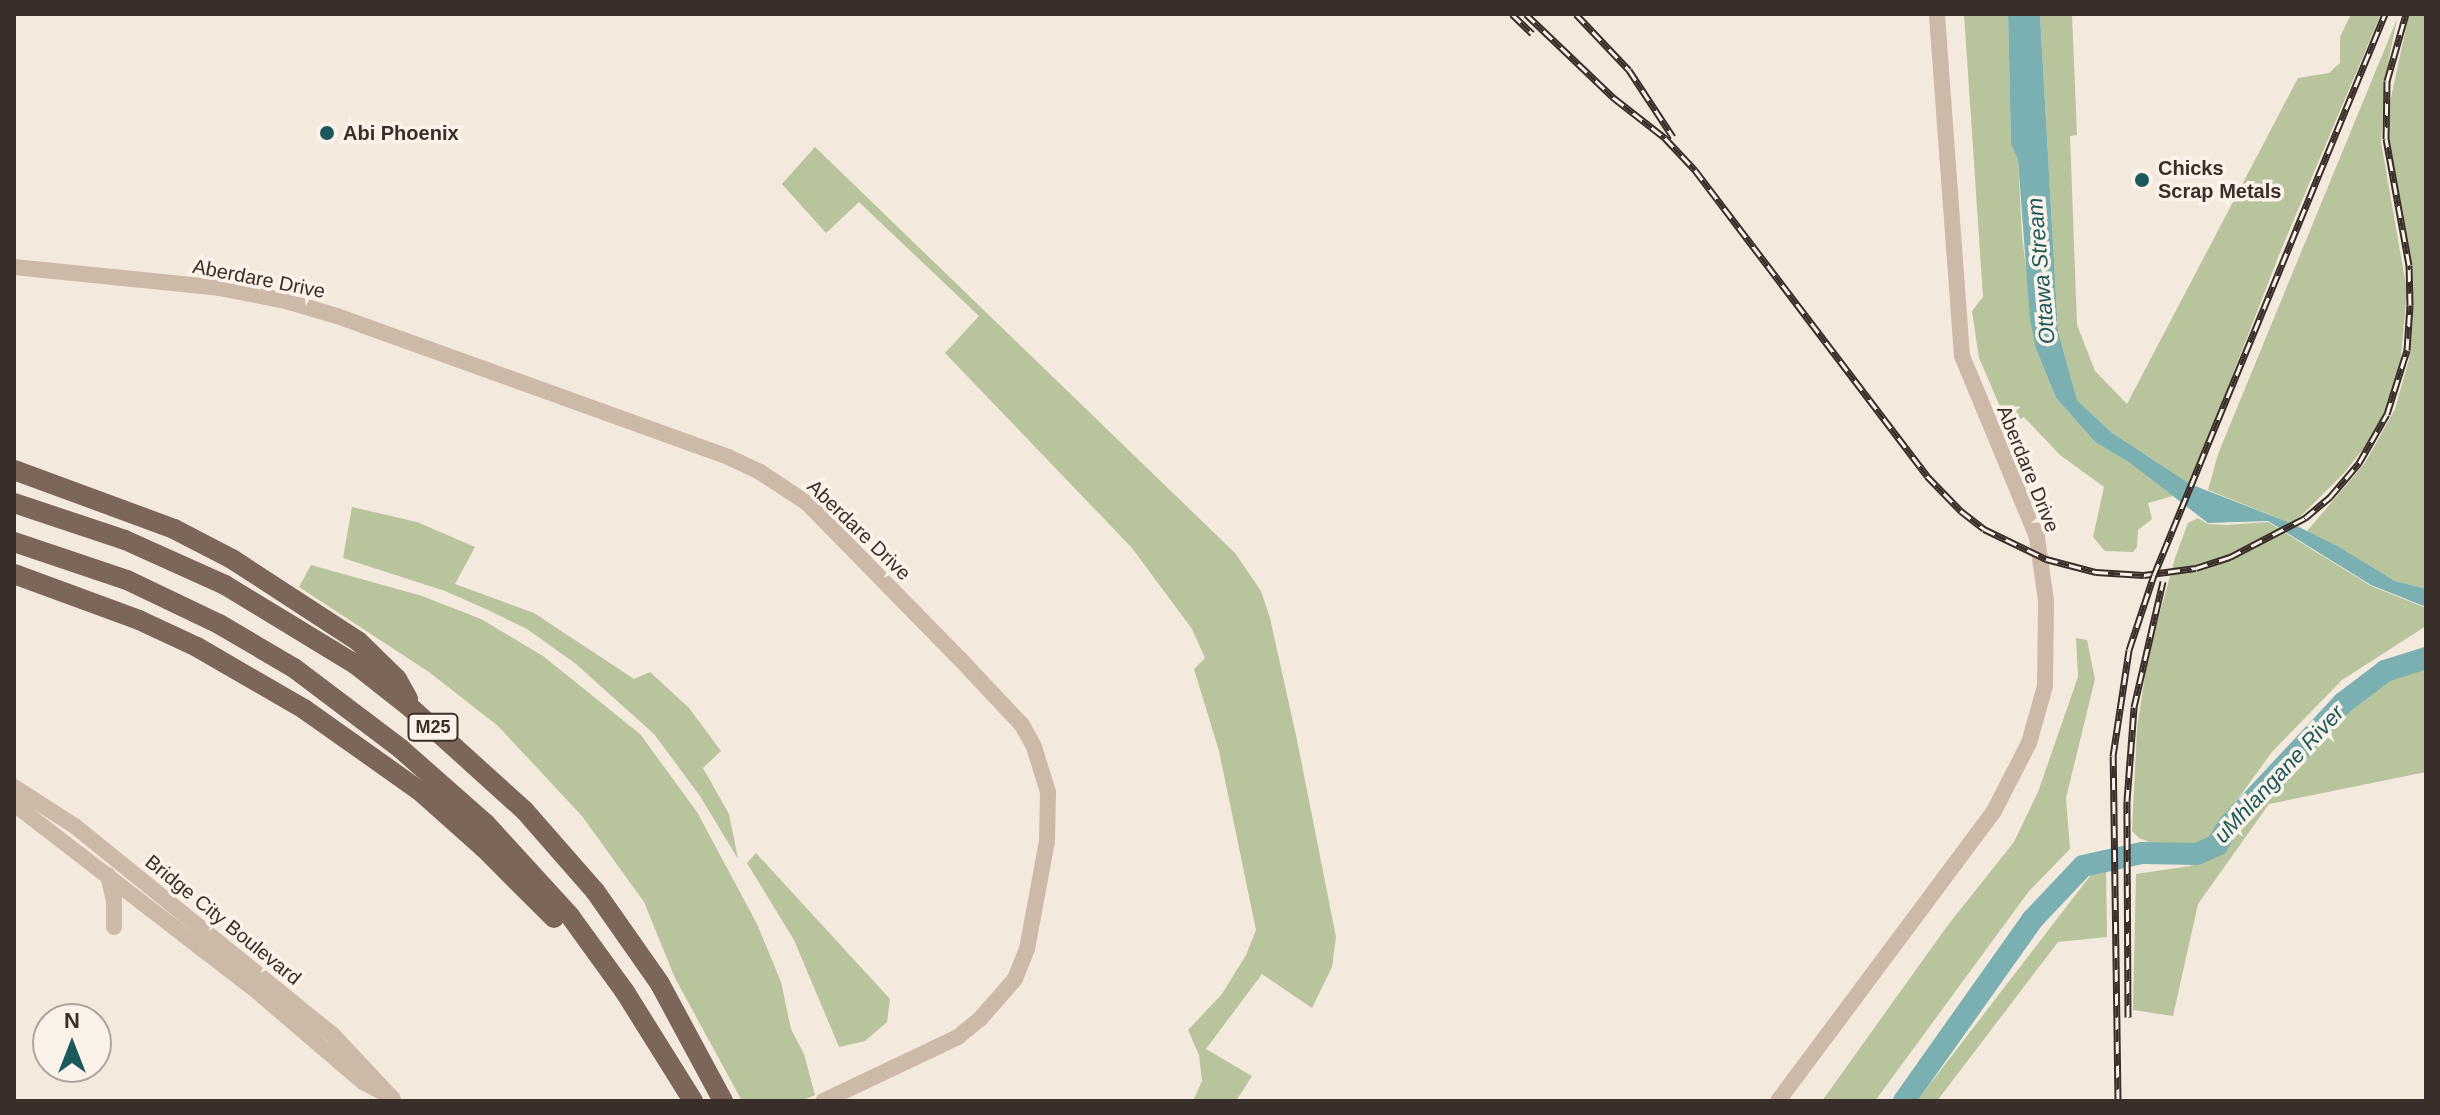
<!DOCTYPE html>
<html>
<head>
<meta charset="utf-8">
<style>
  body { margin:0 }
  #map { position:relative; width:2440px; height:1115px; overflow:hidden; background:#f4e9dd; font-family:Arial,sans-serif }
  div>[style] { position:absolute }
  .green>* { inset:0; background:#b7c49c }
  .water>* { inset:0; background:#7bb0b3 }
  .river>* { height:22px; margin:-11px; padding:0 11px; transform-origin:11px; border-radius:11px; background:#7bb0b3 }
  .minor>* { height:16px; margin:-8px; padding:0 8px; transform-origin:8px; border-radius:8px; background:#cdb9a8 }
  .major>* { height:20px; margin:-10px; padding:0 10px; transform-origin:10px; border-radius:10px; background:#7c6559 }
  .rail>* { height:7px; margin-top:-3.5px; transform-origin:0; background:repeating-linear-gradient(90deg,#fbf3ea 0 12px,#392e29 0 24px); box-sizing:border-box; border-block:2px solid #392e29 }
  .dots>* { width:22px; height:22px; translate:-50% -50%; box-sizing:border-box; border:4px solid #fbf3ea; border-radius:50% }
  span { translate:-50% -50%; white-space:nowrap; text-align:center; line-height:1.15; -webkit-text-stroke:7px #fbf3ea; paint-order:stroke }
  .shield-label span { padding:2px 6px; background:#fbf3ea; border:2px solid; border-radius:6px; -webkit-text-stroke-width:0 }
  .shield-label { font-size:18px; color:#392e29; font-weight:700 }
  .poi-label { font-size:20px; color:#392e29; font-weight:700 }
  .left { translate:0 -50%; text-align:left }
  .street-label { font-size:20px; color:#392e29 }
  .water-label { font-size:22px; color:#1c595d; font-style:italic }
  .frame { position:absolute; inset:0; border:16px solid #392e29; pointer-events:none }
  .north { position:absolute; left:32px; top:1003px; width:80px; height:80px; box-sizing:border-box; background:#fbf3ea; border:2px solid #ada49d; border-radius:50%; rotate:0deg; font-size:22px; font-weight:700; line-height:32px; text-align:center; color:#392e29 }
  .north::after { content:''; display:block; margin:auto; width:28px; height:36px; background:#1c595d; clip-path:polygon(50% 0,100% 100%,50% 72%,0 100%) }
</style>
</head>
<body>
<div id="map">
  <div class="green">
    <div style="clip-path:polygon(1964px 14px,2008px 14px,2011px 144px,2018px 160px,2022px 235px,2036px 349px,2056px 398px,2095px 442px,2130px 463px,2173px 496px,2148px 503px,2152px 519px,2138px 530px,2137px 547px,2133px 552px,2105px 551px,2093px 537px,2104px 487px,2060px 455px,2024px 417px,2008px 425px,1979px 358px,1972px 311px,1983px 297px)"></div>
    <div style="clip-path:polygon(2040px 14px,2072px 14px,2077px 135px,2070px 136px,2077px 325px,2095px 371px,2127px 404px,2298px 78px,2329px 73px,2340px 63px,2340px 37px,2351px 14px,2381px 14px,2281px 250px,2190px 484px,2111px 432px,2077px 400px,2058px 331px)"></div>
    <div style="clip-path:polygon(2409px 14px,2426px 14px,2426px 589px,2395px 581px,2307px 531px,2365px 463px,2395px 409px,2409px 359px,2413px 267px,2390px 160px,2387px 116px)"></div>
    <div style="clip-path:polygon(2397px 19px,2385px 78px,2381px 142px,2407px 291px,2399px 378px,2374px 435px,2345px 472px,2293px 524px,2208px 490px,2218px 454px)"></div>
    <div style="clip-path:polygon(815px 147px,1235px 553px,1261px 591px,1270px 618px,1297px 740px,1336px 937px,1332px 967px,1312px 1008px,1262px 974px,1206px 1049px,1252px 1076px,1236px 1101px,1193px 1101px,1202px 1081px,1199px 1055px,1188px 1030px,1222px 994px,1246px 955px,1256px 930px,1219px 751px,1194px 669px,1205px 658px,1192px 629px,1132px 548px,945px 353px,979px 316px,859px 202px,826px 233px,782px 184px)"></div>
    <div style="clip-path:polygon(352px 507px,417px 522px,475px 547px,455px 584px,534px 613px,634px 679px,650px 672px,689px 708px,721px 751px,703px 768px,729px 814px,738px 859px,700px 796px,654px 734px,576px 664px,527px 629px,488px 610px,445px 591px,343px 558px)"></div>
    <div style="clip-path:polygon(2198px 518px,2208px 524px,2227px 525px,2268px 522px,2371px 586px,2426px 608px,2426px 626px,2342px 680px,2272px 752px,2208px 840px,2191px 846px,2161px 847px,2139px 838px,2132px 831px,2137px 728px,2148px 656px,2175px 558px,2188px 523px)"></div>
    <div style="clip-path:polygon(311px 565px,422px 596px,481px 619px,543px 656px,640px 734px,697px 812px,757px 924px,781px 982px,791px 1029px,804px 1054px,815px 1095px,801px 1101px,742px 1101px,675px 978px,644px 902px,582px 816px,498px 726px,429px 672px,299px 587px)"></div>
    <div style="clip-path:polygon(2076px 638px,2087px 640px,2095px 679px,2066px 798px,2070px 849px,2029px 891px,1875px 1101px,1822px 1101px,1948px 925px,2014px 842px,2038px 792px,2078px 677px)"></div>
    <div style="clip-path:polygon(2426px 661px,2426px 772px,2269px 804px,2198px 904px,2173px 1016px,2133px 1010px,2136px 874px,2190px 866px,2216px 857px,2231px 842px,2249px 807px,2295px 765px,2347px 703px,2386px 676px)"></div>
    <div style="clip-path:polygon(756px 853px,890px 999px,887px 1022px,865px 1041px,839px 1047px,794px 940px,747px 863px)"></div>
    <div style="clip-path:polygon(2106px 868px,2107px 937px,2058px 942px,1937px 1101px,1917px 1101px,2090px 876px)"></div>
  </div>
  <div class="water">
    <div style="clip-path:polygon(2008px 14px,2040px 14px,2058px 331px,2077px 400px,2111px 432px,2190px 484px,2293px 524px,2337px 546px,2395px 581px,2426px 589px,2426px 607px,2371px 585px,2268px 521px,2208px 523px,2130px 463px,2095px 442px,2056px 398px,2036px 349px,2030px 320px,2018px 160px,2011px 144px)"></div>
  </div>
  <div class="river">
    <div style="left:1904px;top:1101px;width:222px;rotate:-54.7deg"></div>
    <div style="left:2032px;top:920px;width:74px;rotate:-46.6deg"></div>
    <div style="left:2083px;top:866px;width:60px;rotate:-12.4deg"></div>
    <div style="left:2142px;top:853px;width:55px;rotate:1deg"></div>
    <div style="left:2197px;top:854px;width:22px;rotate:-24deg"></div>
    <div style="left:2217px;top:845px;width:23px;rotate:-59deg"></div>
    <div style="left:2229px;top:825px;width:167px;rotate:-46.9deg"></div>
    <div style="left:2343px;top:703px;width:53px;rotate:-37.3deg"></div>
    <div style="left:2385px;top:671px;width:43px;rotate:-17.6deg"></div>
  </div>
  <div class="minor">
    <div style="left:14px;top:267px;width:206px;rotate:5.8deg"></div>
    <div style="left:219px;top:288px;width:68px;rotate:11deg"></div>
    <div style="left:286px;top:301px;width:53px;rotate:16.4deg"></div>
    <div style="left:337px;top:316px;width:416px;rotate:19.8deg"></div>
    <div style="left:728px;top:457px;width:35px;rotate:25deg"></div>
    <div style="left:760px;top:472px;width:56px;rotate:33.4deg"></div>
    <div style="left:807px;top:503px;width:219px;rotate:45.6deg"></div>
    <div style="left:960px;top:659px;width:91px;rotate:46.8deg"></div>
    <div style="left:1022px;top:725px;width:25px;rotate:61deg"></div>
    <div style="left:1034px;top:747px;width:47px;rotate:72.7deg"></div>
    <div style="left:1048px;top:792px;width:49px;rotate:91.2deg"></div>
    <div style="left:1047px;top:841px;width:110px;rotate:100.5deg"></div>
    <div style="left:1027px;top:949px;width:32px;rotate:112deg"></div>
    <div style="left:1015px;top:979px;width:53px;rotate:131.2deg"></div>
    <div style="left:980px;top:1019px;width:28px;rotate:141deg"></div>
    <div style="left:958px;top:1037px;width:149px;rotate:154.6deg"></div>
    <div style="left:14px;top:787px;width:74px;rotate:32.8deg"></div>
    <div style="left:76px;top:827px;width:329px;rotate:39deg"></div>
    <div style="left:332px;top:1034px;width:89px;rotate:46.8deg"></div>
    <div style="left:14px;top:804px;width:300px;rotate:37.6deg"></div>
    <div style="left:252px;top:987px;width:146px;rotate:40.6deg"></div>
    <div style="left:363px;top:1082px;width:27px;rotate:28deg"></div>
    <div style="left:108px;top:875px;width:26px;rotate:77deg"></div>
    <div style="left:114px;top:900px;width:27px;rotate:90deg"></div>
    <div style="left:1778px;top:1101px;width:362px;rotate:-53.3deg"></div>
    <div style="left:1994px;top:811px;width:76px;rotate:-62.8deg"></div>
    <div style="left:2029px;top:743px;width:59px;rotate:-74.3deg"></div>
    <div style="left:2045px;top:686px;width:85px;rotate:-89.3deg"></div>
    <div style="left:2046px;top:601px;width:65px;rotate:-98deg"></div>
    <div style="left:2037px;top:537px;width:196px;rotate:-112.5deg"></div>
    <div style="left:1962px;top:356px;width:343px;rotate:-94.2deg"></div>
  </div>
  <div class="major">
    <div style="left:14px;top:470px;width:171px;rotate:20.2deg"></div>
    <div style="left:174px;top:529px;width:65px;rotate:27.3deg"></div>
    <div style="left:232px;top:559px;width:150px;rotate:33.1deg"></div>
    <div style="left:358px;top:641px;width:54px;rotate:44.3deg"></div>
    <div style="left:397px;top:679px;width:23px;rotate:61deg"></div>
    <div style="left:14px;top:503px;width:117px;rotate:18.4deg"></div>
    <div style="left:125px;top:540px;width:110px;rotate:24.2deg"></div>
    <div style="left:225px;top:585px;width:152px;rotate:31.3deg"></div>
    <div style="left:355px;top:664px;width:71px;rotate:38.2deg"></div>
    <div style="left:411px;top:708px;width:152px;rotate:42.1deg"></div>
    <div style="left:524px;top:810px;width:108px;rotate:48.8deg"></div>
    <div style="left:595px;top:891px;width:113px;rotate:55deg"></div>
    <div style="left:660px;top:984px;width:133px;rotate:61.7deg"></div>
    <div style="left:14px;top:542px;width:119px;rotate:18.6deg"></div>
    <div style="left:127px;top:580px;width:102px;rotate:25.6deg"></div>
    <div style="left:219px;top:624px;width:87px;rotate:30.4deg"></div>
    <div style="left:294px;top:668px;width:134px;rotate:37.1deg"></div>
    <div style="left:401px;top:749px;width:113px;rotate:41.4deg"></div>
    <div style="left:486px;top:824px;width:125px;rotate:47.6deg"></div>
    <div style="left:570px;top:916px;width:94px;rotate:54.1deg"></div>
    <div style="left:625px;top:992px;width:128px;rotate:58deg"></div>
    <div style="left:14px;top:574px;width:133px;rotate:20.2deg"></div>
    <div style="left:139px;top:620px;width:64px;rotate:25deg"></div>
    <div style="left:197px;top:647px;width:124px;rotate:30.1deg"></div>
    <div style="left:304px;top:709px;width:142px;rotate:35.3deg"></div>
    <div style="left:420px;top:791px;width:86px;rotate:41.7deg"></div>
    <div style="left:484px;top:848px;width:99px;rotate:45deg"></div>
  </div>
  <div class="rail">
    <div style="left:1512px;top:14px;width:28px;rotate:44deg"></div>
    <div style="left:1526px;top:14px;width:122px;rotate:43.7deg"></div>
    <div style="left:1614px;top:98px;width:65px;rotate:38.1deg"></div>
    <div style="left:1665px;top:138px;width:44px;rotate:46.8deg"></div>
    <div style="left:1695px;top:170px;width:384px;rotate:52.8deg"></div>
    <div style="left:1927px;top:476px;width:49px;rotate:45.8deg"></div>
    <div style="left:1961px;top:511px;width:29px;rotate:38deg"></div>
    <div style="left:1984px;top:529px;width:69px;rotate:25.8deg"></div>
    <div style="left:2046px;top:559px;width:52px;rotate:14.6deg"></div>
    <div style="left:2096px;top:572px;width:48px;rotate:3.6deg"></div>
    <div style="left:2144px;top:575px;width:52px;rotate:-7.7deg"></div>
    <div style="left:2196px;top:568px;width:36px;rotate:-18deg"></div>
    <div style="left:2230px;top:557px;width:85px;rotate:-27.5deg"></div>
    <div style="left:2305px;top:518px;width:33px;rotate:-40deg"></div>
    <div style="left:2330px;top:497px;width:45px;rotate:-49.5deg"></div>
    <div style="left:2359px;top:463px;width:56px;rotate:-60.3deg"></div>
    <div style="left:2387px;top:414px;width:67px;rotate:-72.6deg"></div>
    <div style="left:2407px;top:350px;width:45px;rotate:-86.2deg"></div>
    <div style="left:2410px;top:305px;width:40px;rotate:-91.4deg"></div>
    <div style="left:2409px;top:265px;width:128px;rotate:-100.3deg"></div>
    <div style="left:2386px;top:139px;width:58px;rotate:-89deg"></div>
    <div style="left:2387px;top:81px;width:70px;rotate:-74.2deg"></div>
    <div style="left:1576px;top:14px;width:77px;rotate:46.6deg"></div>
    <div style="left:1629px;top:70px;width:80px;rotate:56.7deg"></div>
    <div style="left:2128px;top:1017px;width:216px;rotate:-90.3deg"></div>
    <div style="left:2127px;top:801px;width:94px;rotate:-85.7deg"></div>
    <div style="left:2134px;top:707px;width:129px;rotate:-77deg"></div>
    <div style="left:2118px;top:1101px;width:345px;rotate:-90.8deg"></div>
    <div style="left:2113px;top:756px;width:107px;rotate:-81.4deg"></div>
    <div style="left:2129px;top:650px;width:79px;rotate:-71.6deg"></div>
    <div style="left:2154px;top:575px;width:607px;rotate:-67.62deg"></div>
  </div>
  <div class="dots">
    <div style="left:327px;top:133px;background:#1c595d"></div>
    <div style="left:2142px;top:180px;background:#1c595d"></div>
  </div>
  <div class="shield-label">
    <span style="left:433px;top:727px">M25</span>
  </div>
  <div class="poi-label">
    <span class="left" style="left:343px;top:133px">Abi Phoenix</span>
    <span class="left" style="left:2158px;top:180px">Chicks<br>Scrap Metals</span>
  </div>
  <div class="street-label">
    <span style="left:259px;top:279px;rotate:11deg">Aberdare Drive</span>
    <span style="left:2028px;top:469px;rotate:68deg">Aberdare Drive</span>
    <span style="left:859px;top:530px;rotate:44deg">Aberdare Drive</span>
    <span style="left:223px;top:920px;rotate:39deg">Bridge City Boulevard</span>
  </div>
  <div class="water-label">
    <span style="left:2041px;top:271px;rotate:-95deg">Ottawa Stream</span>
    <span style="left:2279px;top:774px;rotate:-47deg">uMhlangane River</span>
  </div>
  <div class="frame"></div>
  <div class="north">N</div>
</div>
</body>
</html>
